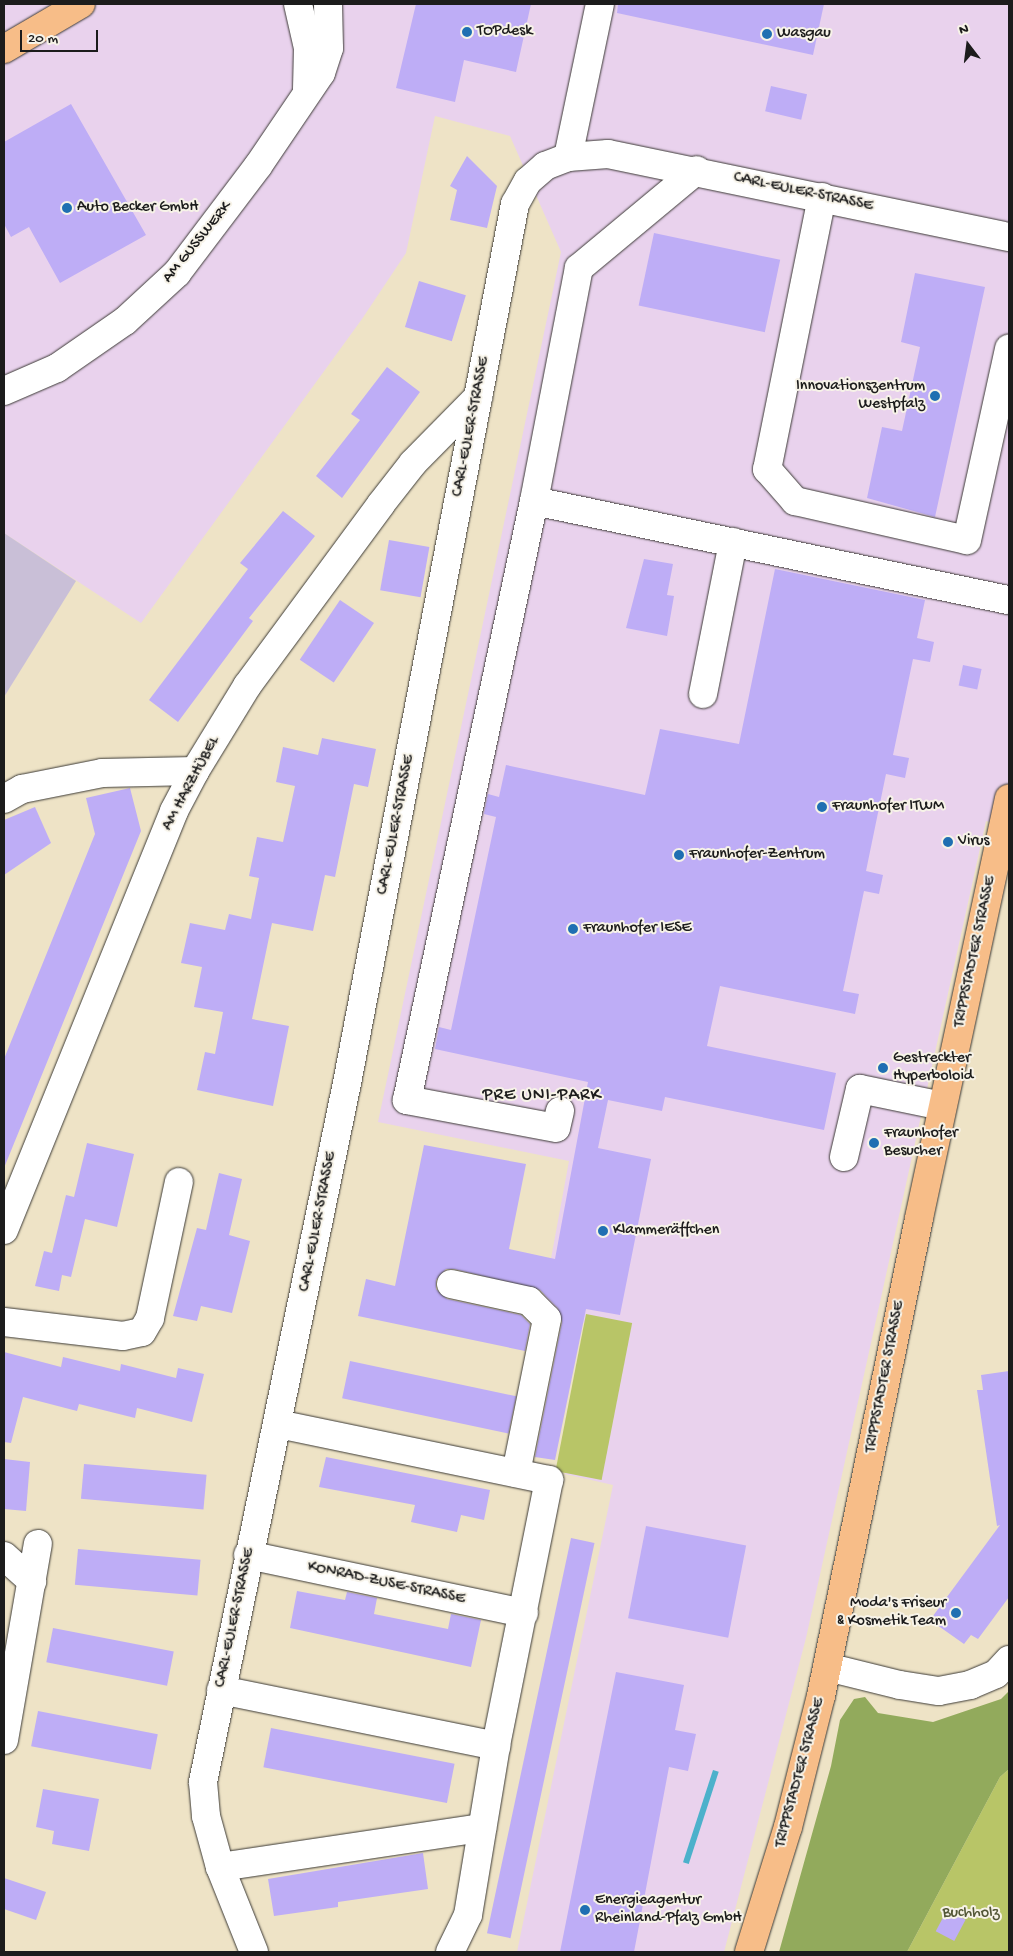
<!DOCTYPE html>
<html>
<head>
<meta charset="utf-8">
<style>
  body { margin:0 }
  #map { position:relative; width:1013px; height:1956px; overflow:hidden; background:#eee3c6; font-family:"Gochi Hand",sans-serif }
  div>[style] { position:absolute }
  .built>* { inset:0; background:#e9d2ed }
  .industrial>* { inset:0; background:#c9bfd7 }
  .green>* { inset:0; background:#b8c567; transform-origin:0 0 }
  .forest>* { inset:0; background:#92aa5c }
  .water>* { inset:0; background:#4cb1cb; transform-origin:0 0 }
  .building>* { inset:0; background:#beadf6; transform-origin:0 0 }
  .roads { filter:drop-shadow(0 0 1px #3c3a36) drop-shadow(0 0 1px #3c3a36) }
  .minor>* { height:28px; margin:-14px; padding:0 14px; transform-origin:14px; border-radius:14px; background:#fff }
  .major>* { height:28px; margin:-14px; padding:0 14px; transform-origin:14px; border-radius:14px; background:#f7bd88 }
  .dots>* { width:14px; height:14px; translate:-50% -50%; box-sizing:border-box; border:2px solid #f7f3e8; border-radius:50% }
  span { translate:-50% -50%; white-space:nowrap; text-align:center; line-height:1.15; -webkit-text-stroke:4px #f7f3e8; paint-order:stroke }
  .poi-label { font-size:16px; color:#1c1c1c }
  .left { translate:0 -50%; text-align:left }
  .right { translate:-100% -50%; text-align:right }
  .street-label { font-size:16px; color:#1c1c1c }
  .park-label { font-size:16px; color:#535736 }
  .neighbourhood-label { font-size:18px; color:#1c1c1c; letter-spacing:1px }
  .frame { position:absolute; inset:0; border:5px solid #1c1c1c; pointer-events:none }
  .north { position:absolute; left:943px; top:20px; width:50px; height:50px; -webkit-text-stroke:4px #f7f3e8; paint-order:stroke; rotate:345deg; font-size:14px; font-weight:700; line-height:20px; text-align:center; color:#1c1c1c }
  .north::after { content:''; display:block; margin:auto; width:18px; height:22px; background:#1c1c1c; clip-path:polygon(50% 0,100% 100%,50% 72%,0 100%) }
  .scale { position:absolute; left:20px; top:30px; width:78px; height:22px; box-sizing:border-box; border:2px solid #1c1c1c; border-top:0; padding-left:6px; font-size:15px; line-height:18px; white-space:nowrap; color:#1c1c1c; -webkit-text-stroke:4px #f7f3e8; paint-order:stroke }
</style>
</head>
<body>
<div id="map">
  <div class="built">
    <div style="clip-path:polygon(4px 4px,1009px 4px,1009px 827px,986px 821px,806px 1638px,724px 1952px,517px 1952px,613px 1485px,565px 1474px,594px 1325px,549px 1315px,543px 1302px,569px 1161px,378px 1122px,561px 252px,510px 136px,435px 116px,406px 253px,362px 319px,141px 623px,4px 533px)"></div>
  </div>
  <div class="industrial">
    <div style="clip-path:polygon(4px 533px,76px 581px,4px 697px)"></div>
  </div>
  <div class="green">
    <div style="left:586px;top:1314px;width:47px;height:160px;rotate:11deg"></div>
    <div style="clip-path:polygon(1009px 1769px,1009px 1952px,907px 1952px,1000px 1777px)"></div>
  </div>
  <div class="forest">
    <div style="clip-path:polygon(1009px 1691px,1009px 1769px,1000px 1777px,907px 1952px,779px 1952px,831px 1766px,840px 1720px,854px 1699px,865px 1697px,878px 1713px,933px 1722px,1001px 1699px)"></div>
  </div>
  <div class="water">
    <div style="left:713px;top:1770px;width:6px;height:97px;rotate:18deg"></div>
  </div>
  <div class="building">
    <div style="clip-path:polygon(416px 4px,531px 4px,516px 72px,464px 60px,455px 102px,396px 88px)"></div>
    <div style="clip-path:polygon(618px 4px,824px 4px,813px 55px,617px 13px)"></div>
    <div style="left:771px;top:86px;width:37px;height:26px;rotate:13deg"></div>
    <div style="clip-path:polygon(71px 104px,146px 235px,60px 283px,29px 227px,11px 237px,4px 224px,4px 142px)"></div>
    <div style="clip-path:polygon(467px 156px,497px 186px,487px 228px,450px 220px,457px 190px,450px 186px)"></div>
    <div style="left:654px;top:233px;width:129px;height:74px;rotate:12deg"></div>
    <div style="clip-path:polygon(915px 273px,985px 287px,935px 517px,867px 498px,882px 427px,902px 431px,920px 347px,901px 342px)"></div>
    <div style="left:419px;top:281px;width:49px;height:48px;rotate:17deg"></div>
    <div style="clip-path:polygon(387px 367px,420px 392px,342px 498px,316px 476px,360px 420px,351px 414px)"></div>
    <div style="clip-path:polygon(283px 511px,315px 536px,249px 618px,253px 621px,178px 722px,149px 700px,248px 569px,240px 563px)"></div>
    <div style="left:389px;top:540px;width:41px;height:51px;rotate:10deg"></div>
    <div style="clip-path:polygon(644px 559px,673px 564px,667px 595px,674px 596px,667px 636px,626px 628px)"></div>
    <div style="clip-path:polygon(775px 569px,925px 600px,917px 638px,934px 642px,930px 662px,913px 659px,893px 755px,909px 758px,905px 778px,886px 774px,866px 871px,883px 875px,879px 894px,864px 891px,843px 991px,859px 994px,855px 1014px,720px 986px,707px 1046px,836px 1073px,824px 1130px,665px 1097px,662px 1111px,608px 1100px,598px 1148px,651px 1159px,620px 1315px,586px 1309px,555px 1460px,535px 1457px,562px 1322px,558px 1308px,540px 1290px,454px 1269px,446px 1269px,436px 1280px,436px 1289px,447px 1299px,521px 1315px,530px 1324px,525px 1351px,358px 1316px,366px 1279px,395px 1286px,424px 1145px,526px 1164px,509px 1249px,555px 1259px,588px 1082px,435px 1049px,439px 1027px,451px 1030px,496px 817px,484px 814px,488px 794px,499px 797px,506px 765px,645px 795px,660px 729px,739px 744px)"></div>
    <div style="left:340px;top:600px;width:41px;height:72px;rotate:34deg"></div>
    <div style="left:963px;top:665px;width:19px;height:21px;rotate:12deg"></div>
    <div style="clip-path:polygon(322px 738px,376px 749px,368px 787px,354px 784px,335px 877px,325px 875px,313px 931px,272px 923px,252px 1019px,289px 1026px,273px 1106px,197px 1090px,205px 1052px,215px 1054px,223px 1012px,194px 1007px,202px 967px,181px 963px,190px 923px,225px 930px,229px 914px,251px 919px,259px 878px,249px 876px,257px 837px,283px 842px,295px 786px,276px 782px,283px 747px,318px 755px)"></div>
    <div style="clip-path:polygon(130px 788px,141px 831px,4px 1168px,4px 1059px,95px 834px,86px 798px)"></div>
    <div style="clip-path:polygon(35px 807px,51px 843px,4px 875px,4px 820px)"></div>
    <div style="clip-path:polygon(87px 1143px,134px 1154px,117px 1227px,85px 1219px,71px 1277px,62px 1275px,59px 1291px,35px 1286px,44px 1251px,52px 1253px,66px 1195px,74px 1197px)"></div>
    <div style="clip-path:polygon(219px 1173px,242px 1179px,229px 1235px,250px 1241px,232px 1313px,201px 1306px,197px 1321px,173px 1316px,197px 1228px,206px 1230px)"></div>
    <div style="clip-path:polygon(4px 1352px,61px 1367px,63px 1357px,120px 1371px,121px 1364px,176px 1378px,178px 1368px,204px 1374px,192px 1422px,137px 1408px,135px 1418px,79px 1404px,77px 1411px,23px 1397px,11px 1443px,4px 1442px)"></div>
    <div style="left:350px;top:1361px;width:170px;height:38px;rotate:12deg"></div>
    <div style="clip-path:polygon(1009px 1371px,1009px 1597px,978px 1639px,971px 1635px,964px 1644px,930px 1620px,1000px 1525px,997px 1526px,977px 1390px,983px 1390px,981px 1375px)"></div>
    <div style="clip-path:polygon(326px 1457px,490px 1490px,484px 1520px,461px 1515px,457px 1532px,411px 1522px,415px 1505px,319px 1487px)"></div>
    <div style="clip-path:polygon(4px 1459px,30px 1462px,26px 1511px,4px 1509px)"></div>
    <div style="left:84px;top:1464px;width:123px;height:35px;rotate:5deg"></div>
    <div style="left:646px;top:1526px;width:102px;height:94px;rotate:11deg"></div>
    <div style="left:571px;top:1538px;width:24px;height:404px;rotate:12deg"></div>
    <div style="left:78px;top:1549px;width:123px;height:36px;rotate:5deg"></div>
    <div style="clip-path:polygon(297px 1591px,345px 1600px,347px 1592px,377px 1598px,374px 1614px,448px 1629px,451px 1614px,481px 1620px,471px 1667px,290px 1628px)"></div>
    <div style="left:53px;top:1628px;width:123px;height:35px;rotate:11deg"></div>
    <div style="clip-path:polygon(616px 1672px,684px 1685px,675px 1730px,696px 1734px,688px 1771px,669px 1767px,634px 1952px,560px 1952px)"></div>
    <div style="left:38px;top:1711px;width:122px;height:36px;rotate:11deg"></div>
    <div style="left:271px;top:1728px;width:187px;height:40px;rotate:11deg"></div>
    <div style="clip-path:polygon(43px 1789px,99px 1799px,89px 1851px,52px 1844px,54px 1831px,36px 1827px)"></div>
    <div style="clip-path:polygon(423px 1853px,428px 1889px,338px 1902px,338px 1907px,274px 1916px,268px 1879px)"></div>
    <div style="clip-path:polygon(4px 1878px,46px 1892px,36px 1920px,4px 1909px)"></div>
    <div style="left:947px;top:1910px;width:21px;height:24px;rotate:28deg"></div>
  </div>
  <div class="roads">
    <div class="minor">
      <div style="left:298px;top:4px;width:45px;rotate:77.2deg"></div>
      <div style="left:308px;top:48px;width:41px;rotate:91.4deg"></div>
      <div style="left:568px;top:157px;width:156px;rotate:-78.2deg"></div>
      <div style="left:822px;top:197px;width:278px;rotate:101.4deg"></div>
      <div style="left:767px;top:469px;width:43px;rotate:48.8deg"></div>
      <div style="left:795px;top:501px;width:176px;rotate:12.8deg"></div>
      <div style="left:967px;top:540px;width:196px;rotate:-77.6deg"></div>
      <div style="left:4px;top:391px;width:58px;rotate:-23.5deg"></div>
      <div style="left:57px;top:368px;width:83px;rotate:-34.7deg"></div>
      <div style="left:125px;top:321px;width:71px;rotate:-42.7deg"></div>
      <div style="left:177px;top:273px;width:134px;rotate:-52.9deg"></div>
      <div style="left:258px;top:166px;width:112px;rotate:-55.9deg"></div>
      <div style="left:321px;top:73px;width:26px;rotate:-72deg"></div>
      <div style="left:329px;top:48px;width:44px;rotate:-91.3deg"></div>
      <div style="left:534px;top:501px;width:237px;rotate:-79.1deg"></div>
      <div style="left:579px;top:268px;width:153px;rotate:-39.7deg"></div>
      <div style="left:703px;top:694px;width:155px;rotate:-78.8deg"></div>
      <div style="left:4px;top:799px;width:21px;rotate:-29deg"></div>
      <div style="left:22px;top:789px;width:82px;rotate:-11.3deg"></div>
      <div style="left:102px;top:773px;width:93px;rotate:-1.2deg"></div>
      <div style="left:560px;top:1111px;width:17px;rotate:103deg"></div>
      <div style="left:556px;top:1128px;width:152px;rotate:-169.4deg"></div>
      <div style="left:407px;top:1100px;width:612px;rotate:-78.03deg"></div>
      <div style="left:534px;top:501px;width:485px;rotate:11.8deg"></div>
      <div style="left:844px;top:1157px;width:70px;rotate:-76.8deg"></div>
      <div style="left:860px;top:1089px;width:84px;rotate:11.7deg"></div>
      <div style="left:4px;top:1230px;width:452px;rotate:-67.9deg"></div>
      <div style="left:174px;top:811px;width:45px;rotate:-62.3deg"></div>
      <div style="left:195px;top:771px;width:100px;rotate:-58.5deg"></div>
      <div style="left:247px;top:686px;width:226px;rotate:-53.6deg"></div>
      <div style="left:381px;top:504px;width:52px;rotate:-52deg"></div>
      <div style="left:413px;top:463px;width:93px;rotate:-45.4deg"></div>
      <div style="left:451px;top:1284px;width:80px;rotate:12.3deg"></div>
      <div style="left:529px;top:1301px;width:25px;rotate:45deg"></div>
      <div style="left:547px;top:1319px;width:157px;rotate:101.4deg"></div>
      <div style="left:4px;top:1322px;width:120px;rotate:6.7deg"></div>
      <div style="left:123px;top:1336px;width:19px;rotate:-12deg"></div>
      <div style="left:142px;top:1332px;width:16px;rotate:-60deg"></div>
      <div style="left:150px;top:1318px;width:139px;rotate:-78deg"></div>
      <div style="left:278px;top:1424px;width:277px;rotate:11.7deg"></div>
      <div style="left:549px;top:1480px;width:271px;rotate:101.3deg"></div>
      <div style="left:496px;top:1746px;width:171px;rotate:99.4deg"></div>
      <div style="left:468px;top:1915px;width:41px;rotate:115.9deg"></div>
      <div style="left:248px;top:1555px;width:282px;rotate:11.9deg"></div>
      <div style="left:4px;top:1556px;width:38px;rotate:42deg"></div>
      <div style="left:827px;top:1667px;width:75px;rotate:13.9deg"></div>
      <div style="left:900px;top:1685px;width:39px;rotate:9deg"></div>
      <div style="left:939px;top:1691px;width:32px;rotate:-11deg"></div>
      <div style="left:970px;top:1685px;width:28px;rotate:-23deg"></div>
      <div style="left:996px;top:1674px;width:19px;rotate:-47deg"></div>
      <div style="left:221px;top:1690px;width:281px;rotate:11.5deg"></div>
      <div style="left:4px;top:1740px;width:199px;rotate:-80.2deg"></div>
      <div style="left:220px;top:1867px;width:265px;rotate:-8.5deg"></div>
      <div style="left:254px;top:1952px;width:92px;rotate:-111.8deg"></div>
      <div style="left:220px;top:1867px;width:53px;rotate:-105.4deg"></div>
      <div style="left:206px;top:1816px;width:34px;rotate:-95deg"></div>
      <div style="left:203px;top:1782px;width:714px;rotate:-78.36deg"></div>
      <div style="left:347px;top:1083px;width:895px;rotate:-79.18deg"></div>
      <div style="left:515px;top:204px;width:26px;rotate:-61deg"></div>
      <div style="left:528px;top:181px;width:23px;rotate:-41deg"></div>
      <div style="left:545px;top:166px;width:25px;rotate:-21deg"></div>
      <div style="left:568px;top:157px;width:40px;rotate:-4.3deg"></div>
      <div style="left:608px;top:154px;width:409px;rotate:11.7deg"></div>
    </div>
    <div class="major">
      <div style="left:4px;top:49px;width:89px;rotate:-30.3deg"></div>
      <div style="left:749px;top:1952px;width:131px;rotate:-72.7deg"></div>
      <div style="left:788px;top:1827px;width:135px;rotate:-75.9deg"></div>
      <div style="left:821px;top:1696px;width:488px;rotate:-78.4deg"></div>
      <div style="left:919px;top:1218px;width:429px;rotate:-77.9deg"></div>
    </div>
  </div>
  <div class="dots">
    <div style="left:467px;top:32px;background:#1f6fb2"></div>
    <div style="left:767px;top:34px;background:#1f6fb2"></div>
    <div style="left:67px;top:208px;background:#1f6fb2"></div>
    <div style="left:935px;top:396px;background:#1f6fb2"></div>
    <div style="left:822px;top:807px;background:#1f6fb2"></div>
    <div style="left:948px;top:842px;background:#1f6fb2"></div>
    <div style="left:679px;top:855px;background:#1f6fb2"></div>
    <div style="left:573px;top:929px;background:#1f6fb2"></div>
    <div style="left:883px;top:1068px;background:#1f6fb2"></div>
    <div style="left:874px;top:1143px;background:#1f6fb2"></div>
    <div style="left:603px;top:1231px;background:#1f6fb2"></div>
    <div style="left:956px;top:1613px;background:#1f6fb2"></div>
    <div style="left:585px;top:1910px;background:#1f6fb2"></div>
  </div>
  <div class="poi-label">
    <span class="left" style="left:477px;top:32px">TOPdesk</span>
    <span class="left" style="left:777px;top:34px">Wasgau</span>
    <span class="left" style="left:77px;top:208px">Auto Becker GmbH</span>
    <span class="right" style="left:925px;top:396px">Innovationszentrum<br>Westpfalz</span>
    <span class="left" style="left:832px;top:807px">Fraunhofer ITWM</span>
    <span class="left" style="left:958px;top:842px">Virus</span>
    <span class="left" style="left:689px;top:855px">Fraunhofer-Zentrum</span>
    <span class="left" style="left:583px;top:929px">Fraunhofer IESE</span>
    <span class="left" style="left:893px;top:1068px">Gestreckter<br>Hyperboloid</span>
    <span class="left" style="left:884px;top:1143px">Fraunhofer<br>Besucher</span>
    <span class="left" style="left:613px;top:1231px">Klammeräffchen</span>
    <span class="right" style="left:946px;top:1613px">Moda's Friseur<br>&amp; Kosmetik Team</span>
    <span class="left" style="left:595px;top:1910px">Energieagentur<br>Rheinland-Pfalz GmbH</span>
  </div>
  <div class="street-label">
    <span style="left:803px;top:193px;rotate:12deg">CARL-EULER-STRASSE</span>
    <span style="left:198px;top:243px;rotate:-51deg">AM GUSSWERK</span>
    <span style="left:472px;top:427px;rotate:-79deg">CARL-EULER-STRASSE</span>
    <span style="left:192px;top:784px;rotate:-62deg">AM HARZHÜBEL</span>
    <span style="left:397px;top:825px;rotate:-79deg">CARL-EULER-STRASSE</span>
    <span style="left:976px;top:952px;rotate:-78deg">TRIPPSTADTER STRASSE</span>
    <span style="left:319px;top:1222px;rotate:-79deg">CARL-EULER-STRASSE</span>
    <span style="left:886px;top:1377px;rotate:-79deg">TRIPPSTADTER STRASSE</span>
    <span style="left:386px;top:1584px;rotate:12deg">KONRAD-ZUSE-STRASSE</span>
    <span style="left:236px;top:1618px;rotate:-78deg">CARL-EULER-STRASSE</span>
    <span style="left:801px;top:1773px;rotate:-75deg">TRIPPSTADTER STRASSE</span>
  </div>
  <div class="park-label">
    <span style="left:971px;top:1914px">Buchholz</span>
  </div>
  <div class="neighbourhood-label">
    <span style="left:542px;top:1096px">PRE UNI-PARK</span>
  </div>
  <div class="frame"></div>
  <div class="north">N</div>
  <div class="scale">20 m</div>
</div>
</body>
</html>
